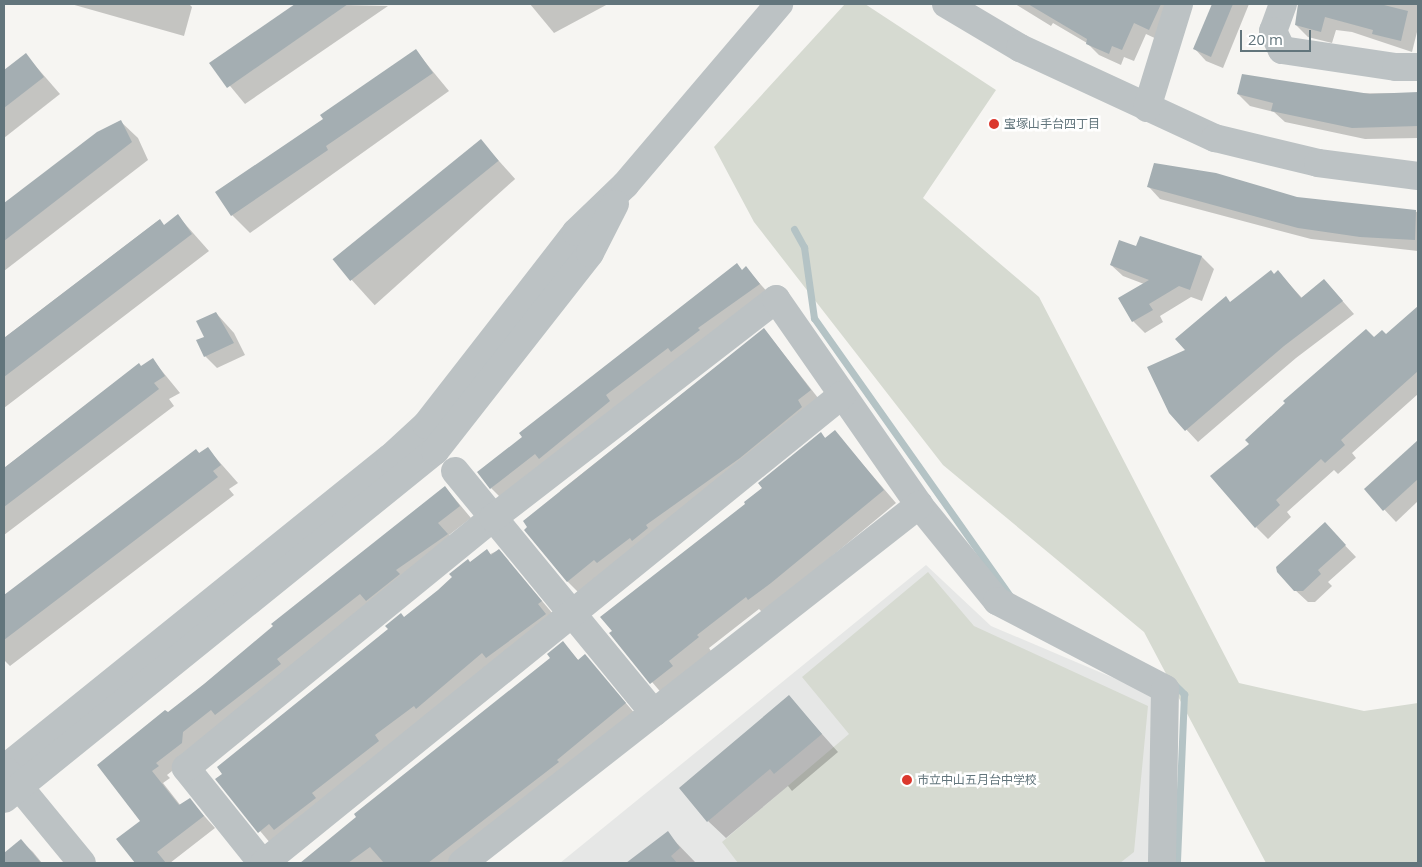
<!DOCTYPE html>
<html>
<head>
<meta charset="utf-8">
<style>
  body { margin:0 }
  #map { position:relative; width:1422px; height:867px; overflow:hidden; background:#f6f5f2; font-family:"Open Sans","Noto Sans JP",sans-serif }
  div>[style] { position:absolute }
  .built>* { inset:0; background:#e6e7e6 }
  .green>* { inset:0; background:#d6dad1 }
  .shadow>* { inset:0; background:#0003; transform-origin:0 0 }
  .stream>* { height:7px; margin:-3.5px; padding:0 3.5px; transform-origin:3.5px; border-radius:3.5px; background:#b4c3c5 }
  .building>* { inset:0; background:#a4aeb2; transform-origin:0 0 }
  .minor>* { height:28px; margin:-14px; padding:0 14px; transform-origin:14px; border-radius:14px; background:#bcc2c4 }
  .dots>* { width:14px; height:14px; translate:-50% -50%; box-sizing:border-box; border:2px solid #fff; border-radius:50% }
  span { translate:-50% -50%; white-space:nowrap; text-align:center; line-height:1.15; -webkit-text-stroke:5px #fff; paint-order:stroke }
  .poi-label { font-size:12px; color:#62757c }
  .left { translate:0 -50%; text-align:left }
  .frame { position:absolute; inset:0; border:5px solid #62757c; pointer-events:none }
  .scale { position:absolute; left:1240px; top:30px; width:71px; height:22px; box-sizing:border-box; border:2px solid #62757c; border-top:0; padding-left:6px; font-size:15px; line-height:18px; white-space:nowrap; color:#62757c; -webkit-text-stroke:4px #fff; paint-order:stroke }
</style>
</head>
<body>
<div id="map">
  <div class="built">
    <div style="clip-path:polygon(926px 565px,991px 626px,1156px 696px,1150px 863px,560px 863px)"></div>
  </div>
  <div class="green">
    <div style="clip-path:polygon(845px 4px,865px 4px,996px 90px,923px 198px,1039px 297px,1239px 683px,1364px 711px,1418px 703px,1418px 863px,1266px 863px,1144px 632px,943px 465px,754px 222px,714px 147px)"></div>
    <div style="clip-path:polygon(928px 572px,974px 626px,1148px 706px,1134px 852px,1120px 863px,738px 863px,722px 842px,849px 734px,802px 677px)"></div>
  </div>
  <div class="shadow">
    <div style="clip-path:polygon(71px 4px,189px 4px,192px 7px,184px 36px)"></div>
    <div style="clip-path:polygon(297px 4px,388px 6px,245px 104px,211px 63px)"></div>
    <div style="clip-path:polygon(530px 4px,608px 4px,554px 33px)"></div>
    <div style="clip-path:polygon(1015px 4px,1098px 4px,1107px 9px,1110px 4px,1171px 4px,1161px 41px,1146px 34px,1134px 61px,1124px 57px,1121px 65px,1099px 55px,1087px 43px,1053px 23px,1051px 26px)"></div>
    <div style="clip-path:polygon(1215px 4px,1249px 4px,1223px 68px,1206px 61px,1195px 49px)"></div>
    <div style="clip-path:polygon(1300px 4px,1418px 4px,1418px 28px,1412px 52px,1352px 32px,1336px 30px,1332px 43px,1308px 37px,1296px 25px)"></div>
    <div style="clip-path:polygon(416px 51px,449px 91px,250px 233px,232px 215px,324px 119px)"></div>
    <div style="clip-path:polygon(26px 55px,60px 94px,4px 138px,4px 72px)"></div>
    <div style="clip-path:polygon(1418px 93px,1418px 138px,1365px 139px,1285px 122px,1274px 112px,1250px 106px,1238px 94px)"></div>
    <div style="clip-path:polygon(120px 121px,138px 138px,148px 160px,4px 271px,4px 204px,97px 133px)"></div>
    <div style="left:481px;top:141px;width:51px;height:189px;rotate:48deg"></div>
    <div style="clip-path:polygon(1149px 187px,1418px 212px,1418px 251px,1311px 239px,1160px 199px)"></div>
    <div style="clip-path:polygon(178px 216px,209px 251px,4px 408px,4px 338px,159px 220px,164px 226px)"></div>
    <div style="clip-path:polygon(1141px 238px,1202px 257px,1214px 269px,1202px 301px,1191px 297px,1160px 316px,1163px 322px,1145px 333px,1133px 321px,1144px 284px,1123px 276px,1111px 265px,1137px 247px)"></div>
    <div style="clip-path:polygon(746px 268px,771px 296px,503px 500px,491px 488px)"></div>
    <div style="clip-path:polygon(1278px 272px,1302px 298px,1324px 280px,1354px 314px,1296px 358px,1198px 442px,1170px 412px,1187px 350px,1230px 303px)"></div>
    <div style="clip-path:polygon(1418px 307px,1418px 394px,1352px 453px,1356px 458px,1338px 474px,1334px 470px,1287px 512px,1291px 517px,1268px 539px,1256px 527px,1374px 339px,1386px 335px)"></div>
    <div style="clip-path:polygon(216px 313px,234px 333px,245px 355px,217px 368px,205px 356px,205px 337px)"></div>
    <div style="clip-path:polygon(764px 329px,822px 403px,579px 593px,567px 581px,560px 491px)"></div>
    <div style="clip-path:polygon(153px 360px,180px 393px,169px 399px,174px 406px,4px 535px,4px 468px,139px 365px,141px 367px)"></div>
    <div style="clip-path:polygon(835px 432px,896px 503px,784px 596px,762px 612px,759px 609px,709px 648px,711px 651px,664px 696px,611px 634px,821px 434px,826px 439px)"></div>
    <div style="clip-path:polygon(1418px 443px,1418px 501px,1396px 522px,1366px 490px)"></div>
    <div style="clip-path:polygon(208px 449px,238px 483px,229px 489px,234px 495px,10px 666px,4px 660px,4px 597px,196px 450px,200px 454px)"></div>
    <div style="clip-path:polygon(445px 487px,471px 518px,449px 535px,459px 547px,167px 775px,170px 778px,163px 783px,181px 806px,190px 800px,215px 828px,170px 863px,136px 863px,117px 839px,142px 821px,99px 766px,168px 714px)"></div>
    <div style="clip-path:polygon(1336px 536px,1356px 557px,1328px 582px,1332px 586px,1315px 602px,1308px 602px,1295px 590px)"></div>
    <div style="clip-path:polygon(499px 550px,553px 614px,271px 844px,217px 780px,471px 563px)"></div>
    <div style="clip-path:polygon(563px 643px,579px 661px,585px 656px,637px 716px,455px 863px,302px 863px,552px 658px)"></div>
    <div style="clip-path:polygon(789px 697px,838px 752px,792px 791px,788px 786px,726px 838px,708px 821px)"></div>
    <div style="clip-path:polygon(667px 833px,696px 863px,628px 863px)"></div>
    <div style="clip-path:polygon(21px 841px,33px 852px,42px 863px,4px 863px,4px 855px)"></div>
  </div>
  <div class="stream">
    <div style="left:794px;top:229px;width:21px;rotate:61deg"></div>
    <div style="left:804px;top:247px;width:72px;rotate:82deg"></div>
    <div style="left:814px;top:318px;width:342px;rotate:54.8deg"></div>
    <div style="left:1173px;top:683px;width:16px;rotate:45deg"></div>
    <div style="left:1184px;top:694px;width:169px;rotate:92.4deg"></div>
  </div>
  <div class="building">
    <div style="clip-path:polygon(295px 4px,348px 4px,227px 88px,209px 63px)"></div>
    <div style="clip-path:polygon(1028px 4px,1161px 4px,1149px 30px,1134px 23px,1122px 50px,1112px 46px,1109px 54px,1086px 44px,1087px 39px)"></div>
    <div style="clip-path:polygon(1212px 4px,1233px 4px,1211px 57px,1193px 49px)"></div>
    <div style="clip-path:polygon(1298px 4px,1380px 4px,1408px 11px,1401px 41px,1372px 34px,1373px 30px,1325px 17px,1321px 32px,1295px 25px)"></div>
    <div style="clip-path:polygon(416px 49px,433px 73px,326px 146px,328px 150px,231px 216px,215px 192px,323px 119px,320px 115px)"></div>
    <div style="clip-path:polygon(26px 53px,44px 77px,4px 108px,4px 70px)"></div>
    <div style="clip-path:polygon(1242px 74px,1370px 94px,1418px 92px,1418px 126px,1352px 128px,1271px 111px,1273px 103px,1237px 94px)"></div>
    <div style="clip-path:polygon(121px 120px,132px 142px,4px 241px,4px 203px,97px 132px)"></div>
    <div style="left:481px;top:139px;width:28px;height:191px;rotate:51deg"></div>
    <div style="clip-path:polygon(1154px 163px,1216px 173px,1297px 197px,1416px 210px,1415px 240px,1360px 237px,1298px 228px,1147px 187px)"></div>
    <div style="clip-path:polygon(178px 214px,192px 234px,4px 377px,4px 338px,160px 219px,164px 225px)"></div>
    <div style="clip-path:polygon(1140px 236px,1202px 256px,1190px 290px,1179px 286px,1149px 304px,1153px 310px,1132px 322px,1118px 298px,1149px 280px,1110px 265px,1119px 240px,1136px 246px)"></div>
    <div style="clip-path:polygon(737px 263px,742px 270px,746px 266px,760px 284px,698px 328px,700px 330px,671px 352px,668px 348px,606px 395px,610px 401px,539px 459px,535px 454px,490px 489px,477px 472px,522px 437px,519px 433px)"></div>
    <div style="clip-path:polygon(1271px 270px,1274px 274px,1278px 270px,1301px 298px,1324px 279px,1343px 301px,1284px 346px,1185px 431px,1169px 413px,1147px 367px,1185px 350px,1175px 339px,1226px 296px,1230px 302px)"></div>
    <div style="clip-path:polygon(1418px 306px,1418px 371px,1341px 440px,1345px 445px,1325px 463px,1321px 459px,1276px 500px,1280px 505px,1255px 528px,1210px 476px,1249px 444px,1245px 440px,1285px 403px,1283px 401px,1366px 329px,1374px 337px,1382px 330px,1386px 334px)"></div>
    <div style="clip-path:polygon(216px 312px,234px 343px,204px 357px,196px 340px,204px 337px,196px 321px)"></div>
    <div style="clip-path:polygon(764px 328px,811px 390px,798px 400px,802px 407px,740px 458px,646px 525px,648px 528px,632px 541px,630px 538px,597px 563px,594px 560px,567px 582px,524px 530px,527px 527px,523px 521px)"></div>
    <div style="clip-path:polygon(153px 358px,165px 376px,154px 383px,159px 389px,4px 507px,4px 468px,139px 363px,141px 366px)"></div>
    <div style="clip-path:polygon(835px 430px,884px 490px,771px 583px,748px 600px,746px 597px,697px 635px,699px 637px,669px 661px,673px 666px,650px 684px,609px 633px,612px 631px,600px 617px,745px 504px,744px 502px,762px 488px,758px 483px,821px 432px,825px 438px)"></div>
    <div style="clip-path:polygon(1418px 440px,1418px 479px,1383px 511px,1364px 489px)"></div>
    <div style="clip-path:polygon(208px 447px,221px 465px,213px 471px,218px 477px,4px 640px,4px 595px,196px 449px,199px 453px)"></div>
    <div style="clip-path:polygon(445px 486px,460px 506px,438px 523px,448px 534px,396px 570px,400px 574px,366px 601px,360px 594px,277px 659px,281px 664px,215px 715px,211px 710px,183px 732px,182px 743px,156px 763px,159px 766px,152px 771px,179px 805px,190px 798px,204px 816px,157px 852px,166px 863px,135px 863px,116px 839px,140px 821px,97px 765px,165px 710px,168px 712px,204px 684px,273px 626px,271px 624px)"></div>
    <div style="clip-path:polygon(1325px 522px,1346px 545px,1318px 570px,1321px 574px,1303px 591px,1294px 591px,1277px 572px,1276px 567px)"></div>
    <div style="clip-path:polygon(487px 549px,491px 555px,499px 549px,542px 601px,538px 604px,546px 614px,486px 658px,482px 653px,416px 709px,414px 706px,375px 735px,379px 741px,312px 793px,316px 798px,274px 830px,269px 824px,258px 833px,215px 779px,222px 774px,217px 767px,388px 629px,385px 626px,401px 613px,404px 617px,438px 590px,452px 577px,449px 574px,468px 559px,470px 562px)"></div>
    <div style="clip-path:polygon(563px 641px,578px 660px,585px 654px,626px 703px,557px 760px,559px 762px,428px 863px,384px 863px,370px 847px,348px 863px,300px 863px,356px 817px,354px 814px,550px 658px,547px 654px)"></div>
    <div style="clip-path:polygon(789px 695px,822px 734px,774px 774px,770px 769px,707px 822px,679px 788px)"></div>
    <div style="clip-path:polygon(668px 831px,680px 848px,671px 856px,677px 863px,626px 863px)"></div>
    <div style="clip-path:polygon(21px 839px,41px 863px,4px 863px,4px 853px)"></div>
  </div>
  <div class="minor">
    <div style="left:946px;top:4px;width:86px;rotate:30.7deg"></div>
    <div style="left:1020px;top:48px;width:215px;rotate:24.8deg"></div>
    <div style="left:1215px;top:138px;width:106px;rotate:13.6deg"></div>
    <div style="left:1318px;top:163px;width:101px;rotate:7.4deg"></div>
    <div style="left:1283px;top:4px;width:29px;rotate:110deg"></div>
    <div style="left:1273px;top:31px;width:21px;rotate:65deg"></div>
    <div style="left:1282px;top:50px;width:115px;rotate:8.5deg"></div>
    <div style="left:1396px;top:67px;width:22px"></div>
    <div style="left:1147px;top:108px;width:109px;rotate:-72.9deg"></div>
    <div style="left:455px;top:471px;width:313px;rotate:50.6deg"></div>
    <div style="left:4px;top:769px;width:496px;rotate:-38.9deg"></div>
    <div style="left:390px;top:458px;width:49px;rotate:-42.5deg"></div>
    <div style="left:426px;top:425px;width:244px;rotate:-52.1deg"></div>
    <div style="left:576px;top:232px;width:68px;rotate:-43.8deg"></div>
    <div style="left:625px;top:185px;width:238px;rotate:-49.6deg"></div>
    <div style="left:7px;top:772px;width:118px;rotate:50.5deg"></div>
    <div style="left:4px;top:799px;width:554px;rotate:-38.92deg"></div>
    <div style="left:435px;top:451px;width:251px;rotate:-51.9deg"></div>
    <div style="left:590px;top:253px;width:55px;rotate:-63deg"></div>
    <div style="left:262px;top:863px;width:122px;rotate:-128.7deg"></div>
    <div style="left:186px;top:768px;width:396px;rotate:-39.2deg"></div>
    <div style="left:493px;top:518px;width:358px;rotate:-37.7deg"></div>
    <div style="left:776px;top:299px;width:251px;rotate:55.2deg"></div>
    <div style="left:919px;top:505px;width:124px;rotate:50.9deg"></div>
    <div style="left:997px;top:601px;width:190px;rotate:27.6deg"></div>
    <div style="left:1165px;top:689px;width:174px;rotate:91deg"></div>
    <div style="left:264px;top:863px;width:744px;rotate:-39deg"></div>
    <div style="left:462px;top:863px;width:581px;rotate:-38.07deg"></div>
  </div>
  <div class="dots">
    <div style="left:994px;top:124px;background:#db382d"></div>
    <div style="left:907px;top:780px;background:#db382d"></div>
  </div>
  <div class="poi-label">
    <span class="left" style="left:1004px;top:124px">宝塚山手台四丁目</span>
    <span class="left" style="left:917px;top:780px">市立中山五月台中学校</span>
  </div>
  <div class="frame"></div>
  <div class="scale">20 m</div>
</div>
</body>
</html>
